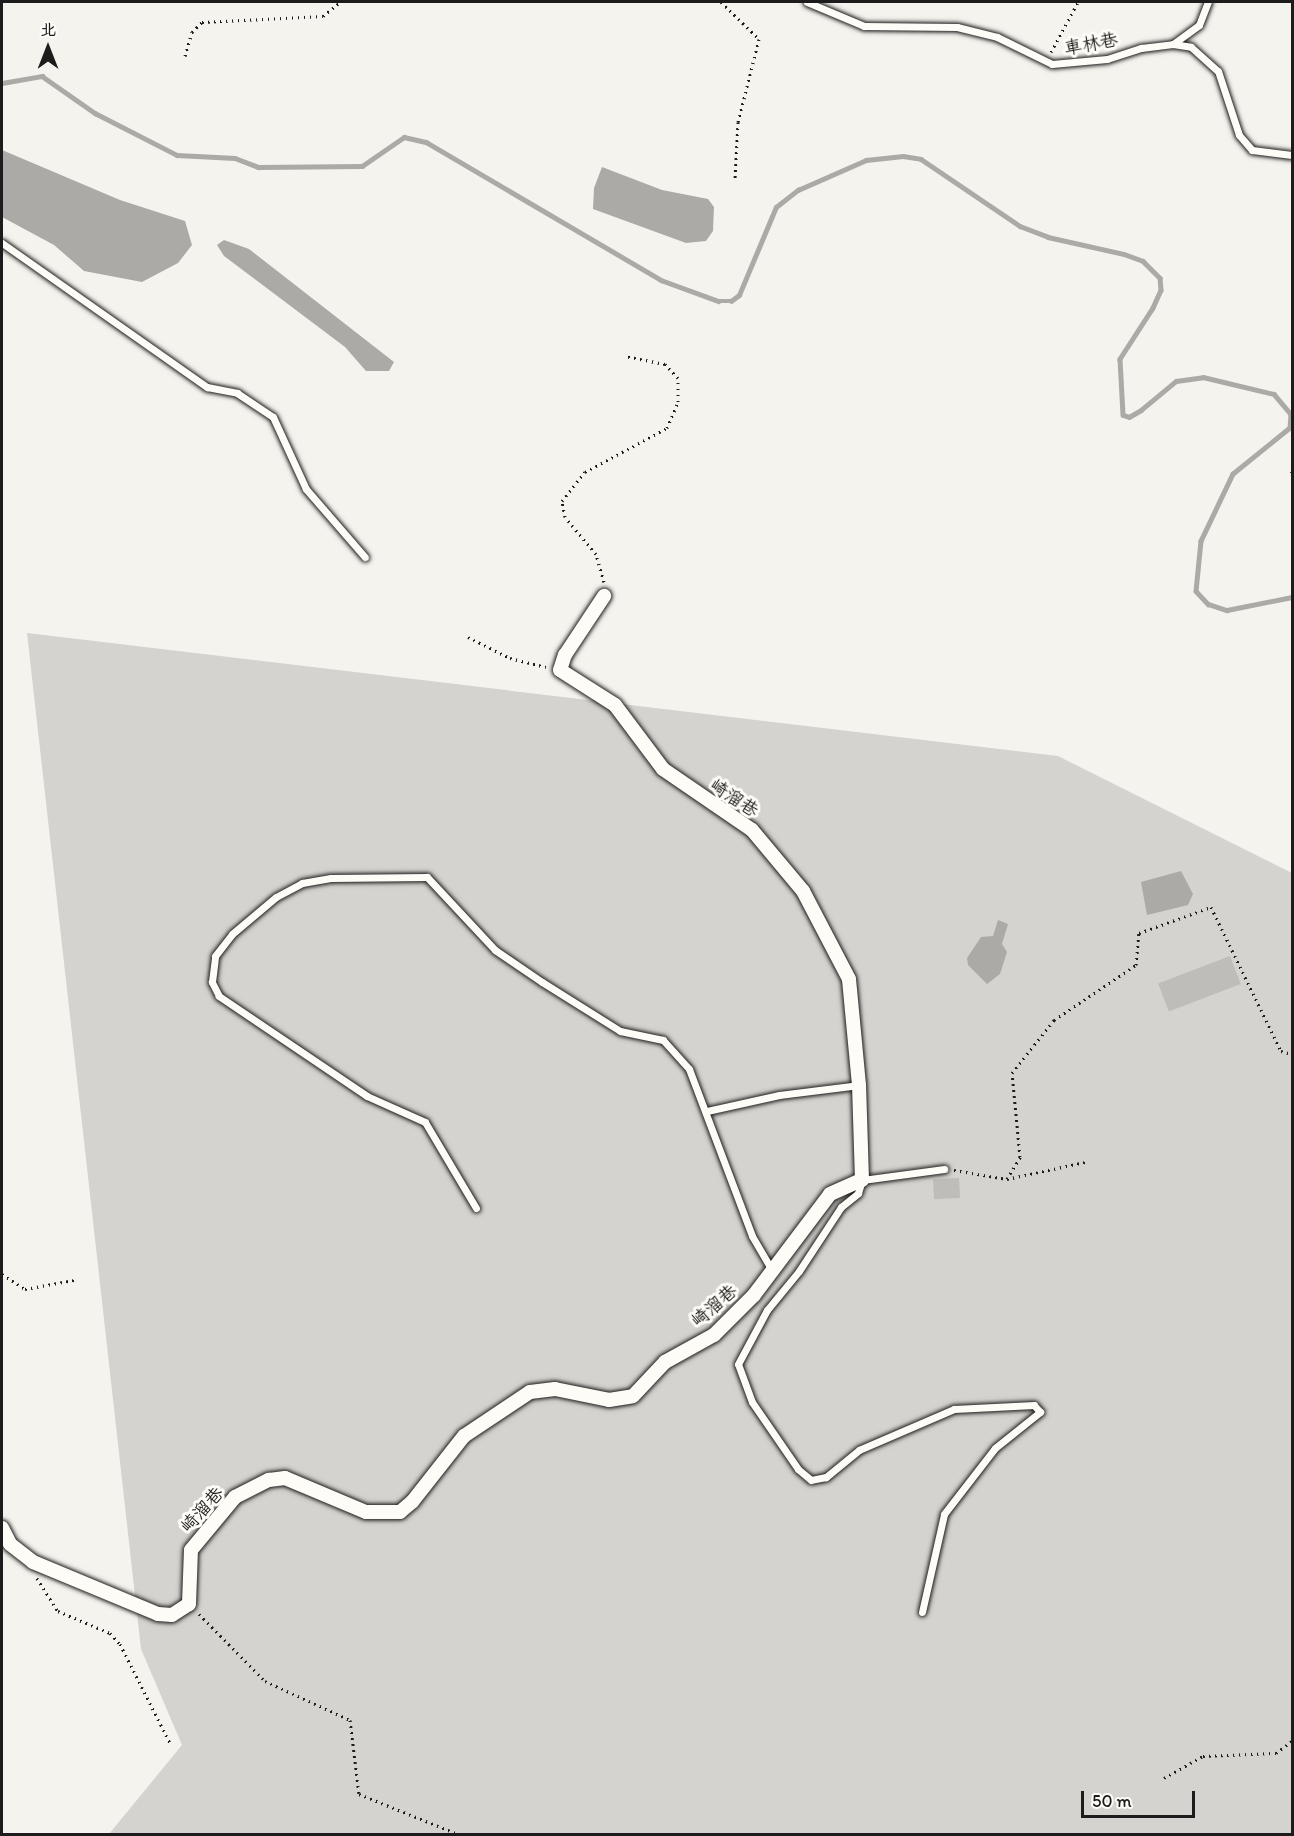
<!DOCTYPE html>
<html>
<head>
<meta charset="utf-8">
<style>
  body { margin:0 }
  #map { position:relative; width:1294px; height:1836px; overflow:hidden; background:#f4f3ee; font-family:Itim,"LXGW WenKai TC",sans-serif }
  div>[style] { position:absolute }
  .green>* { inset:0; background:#d4d3cf }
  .water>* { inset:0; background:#abaaa6 }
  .stream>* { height:4.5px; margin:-2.25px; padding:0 2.25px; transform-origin:2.25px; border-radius:2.25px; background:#abaaa6 }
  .building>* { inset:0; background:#bebdba; transform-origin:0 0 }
  .path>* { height:3px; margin-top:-1.5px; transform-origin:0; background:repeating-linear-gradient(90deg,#1c1c1c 0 1.5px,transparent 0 6px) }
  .roads { filter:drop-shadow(0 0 2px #1c1c1c) drop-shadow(0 0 2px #1c1c1c) }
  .service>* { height:7px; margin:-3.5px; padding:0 3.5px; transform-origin:3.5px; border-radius:3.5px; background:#fdfcf7 }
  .minor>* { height:14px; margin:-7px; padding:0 7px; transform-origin:7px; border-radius:7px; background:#fdfcf7 }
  span { translate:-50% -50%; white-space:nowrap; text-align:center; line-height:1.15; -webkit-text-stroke:6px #fdfcf7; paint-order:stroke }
  .street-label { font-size:18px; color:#1c1c1c }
  .frame { position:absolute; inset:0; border:3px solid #1c1c1c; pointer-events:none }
  .north { position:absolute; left:18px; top:18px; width:60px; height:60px; -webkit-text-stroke:4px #fdfcf7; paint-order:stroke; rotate:0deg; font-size:16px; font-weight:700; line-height:24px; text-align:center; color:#1c1c1c }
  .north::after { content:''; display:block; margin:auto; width:21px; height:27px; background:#1c1c1c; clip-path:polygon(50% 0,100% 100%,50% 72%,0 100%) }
  .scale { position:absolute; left:1081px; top:1791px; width:114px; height:27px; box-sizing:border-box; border:3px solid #1c1c1c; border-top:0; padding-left:8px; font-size:18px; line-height:21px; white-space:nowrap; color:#1c1c1c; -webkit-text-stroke:4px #fdfcf7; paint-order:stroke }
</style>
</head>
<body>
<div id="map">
  <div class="green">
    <div style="clip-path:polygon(27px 633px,1058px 756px,1292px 873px,1292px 1834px,109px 1834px,182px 1745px,141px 1649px)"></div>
  </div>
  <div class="water">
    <div style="clip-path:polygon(2px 150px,120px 200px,185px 221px,192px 245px,178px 263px,142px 282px,84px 271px,54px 245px,2px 217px)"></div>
    <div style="clip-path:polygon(602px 167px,662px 190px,708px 199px,714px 207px,713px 231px,706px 241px,686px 243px,593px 209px,594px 188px)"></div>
    <div style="clip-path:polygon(224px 240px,249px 249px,394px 362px,389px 371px,366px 371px,345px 347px,224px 256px,217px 245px)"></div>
    <div style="clip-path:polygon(1181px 871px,1193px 894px,1188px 905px,1147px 915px,1141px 882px)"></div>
    <div style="clip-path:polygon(998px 920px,1008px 924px,1002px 944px,1007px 952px,1000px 974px,987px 984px,968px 965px,967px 958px,981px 937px,993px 936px)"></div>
  </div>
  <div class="stream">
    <div style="left:2px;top:83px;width:41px;rotate:-9.9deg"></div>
    <div style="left:42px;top:76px;width:65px;rotate:34.9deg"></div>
    <div style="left:95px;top:113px;width:92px;rotate:27.1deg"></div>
    <div style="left:177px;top:155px;width:58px;rotate:3deg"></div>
    <div style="left:235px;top:158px;width:25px;rotate:21deg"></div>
    <div style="left:258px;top:167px;width:104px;rotate:-0.6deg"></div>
    <div style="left:362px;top:166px;width:51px;rotate:-34.6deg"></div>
    <div style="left:404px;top:137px;width:23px;rotate:13deg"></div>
    <div style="left:426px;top:142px;width:273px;rotate:30.4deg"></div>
    <div style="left:661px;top:280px;width:61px;rotate:20.2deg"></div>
    <div style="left:718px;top:301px;width:13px"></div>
    <div style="left:731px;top:301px;width:10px;rotate:-37deg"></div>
    <div style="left:739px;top:295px;width:95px;rotate:-67.2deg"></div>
    <div style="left:776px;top:207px;width:28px;rotate:-38deg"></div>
    <div style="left:798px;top:190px;width:74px;rotate:-23.8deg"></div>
    <div style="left:866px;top:160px;width:37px;rotate:-6deg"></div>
    <div style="left:903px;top:156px;width:18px;rotate:9deg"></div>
    <div style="left:921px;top:159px;width:120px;rotate:34.1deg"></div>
    <div style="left:1020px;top:226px;width:30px;rotate:21deg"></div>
    <div style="left:1048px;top:237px;width:78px;rotate:12.6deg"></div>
    <div style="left:1124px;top:254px;width:20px;rotate:20deg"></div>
    <div style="left:1143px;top:261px;width:24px;rotate:45deg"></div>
    <div style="left:1160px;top:278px;width:12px;rotate:85deg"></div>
    <div style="left:1161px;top:290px;width:20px;rotate:114deg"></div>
    <div style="left:1153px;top:308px;width:61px;rotate:122.9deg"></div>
    <div style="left:1120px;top:359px;width:56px;rotate:86.9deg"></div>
    <div style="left:1123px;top:415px;width:6px;rotate:18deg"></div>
    <div style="left:1129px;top:417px;width:14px;rotate:-30deg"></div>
    <div style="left:1141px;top:410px;width:45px;rotate:-39.6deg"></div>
    <div style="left:1176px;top:381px;width:27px;rotate:-8deg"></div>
    <div style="left:1203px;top:377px;width:73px;rotate:13.5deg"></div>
    <div style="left:1274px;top:394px;width:26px;rotate:50deg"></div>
    <div style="left:1291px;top:414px;width:14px;rotate:94deg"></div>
    <div style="left:1290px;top:428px;width:73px;rotate:141.1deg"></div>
    <div style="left:1233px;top:474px;width:74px;rotate:115.5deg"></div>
    <div style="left:1201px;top:541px;width:50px;rotate:95.7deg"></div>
    <div style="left:1196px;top:591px;width:18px;rotate:47deg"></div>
    <div style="left:1208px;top:604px;width:20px;rotate:18deg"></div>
    <div style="left:1227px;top:610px;width:66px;rotate:-11.3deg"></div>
  </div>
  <div class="building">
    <div style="left:1230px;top:956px;width:30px;height:77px;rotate:69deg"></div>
    <div style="left:959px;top:1178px;width:20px;height:26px;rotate:87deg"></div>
  </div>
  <div class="path">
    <div style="left:721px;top:2px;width:53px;rotate:44.2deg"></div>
    <div style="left:759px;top:39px;width:86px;rotate:104.2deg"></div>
    <div style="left:738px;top:122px;width:58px;rotate:93deg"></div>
    <div style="left:1051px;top:52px;width:57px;rotate:-61.6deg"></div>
    <div style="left:185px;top:56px;width:25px;rotate:-74deg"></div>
    <div style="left:192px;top:32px;width:14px;rotate:-45deg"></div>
    <div style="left:202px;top:22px;width:121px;rotate:-2.8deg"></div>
    <div style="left:323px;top:16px;width:22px;rotate:-39deg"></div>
    <div style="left:1291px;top:473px;width:1px;rotate:-45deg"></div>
    <div style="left:604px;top:582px;width:29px;rotate:-106deg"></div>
    <div style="left:596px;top:554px;width:48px;rotate:-130deg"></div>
    <div style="left:565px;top:517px;width:16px;rotate:-101deg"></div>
    <div style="left:562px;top:501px;width:37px;rotate:-52deg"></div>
    <div style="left:585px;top:472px;width:93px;rotate:-28.2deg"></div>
    <div style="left:667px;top:428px;width:28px;rotate:-67deg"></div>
    <div style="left:678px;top:402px;width:24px;rotate:-90deg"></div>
    <div style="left:678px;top:378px;width:19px;rotate:-133deg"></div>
    <div style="left:665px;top:364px;width:41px;rotate:-168.7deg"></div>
    <div style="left:468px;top:637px;width:47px;rotate:26.6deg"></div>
    <div style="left:510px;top:658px;width:37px;rotate:14deg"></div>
    <div style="left:954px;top:1170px;width:54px;rotate:9.6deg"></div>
    <div style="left:1007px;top:1179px;width:26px;rotate:-59deg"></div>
    <div style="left:1020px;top:1157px;width:84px;rotate:-95.4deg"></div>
    <div style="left:1012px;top:1073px;width:68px;rotate:-51.6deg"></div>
    <div style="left:1054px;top:1020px;width:99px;rotate:-33.9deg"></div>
    <div style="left:1136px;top:965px;width:32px;rotate:-85deg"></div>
    <div style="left:1139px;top:933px;width:77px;rotate:-19.9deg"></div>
    <div style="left:1211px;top:907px;width:160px;rotate:64.1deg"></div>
    <div style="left:1281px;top:1051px;width:11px;rotate:15deg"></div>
    <div style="left:1007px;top:1179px;width:80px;rotate:-12.3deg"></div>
    <div style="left:2px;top:1274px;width:27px;rotate:33deg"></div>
    <div style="left:25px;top:1289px;width:50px;rotate:-10.4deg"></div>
    <div style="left:37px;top:1578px;width:39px;rotate:58deg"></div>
    <div style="left:58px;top:1611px;width:56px;rotate:22.9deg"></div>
    <div style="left:110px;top:1633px;width:15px;rotate:48deg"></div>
    <div style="left:120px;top:1644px;width:113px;rotate:63.2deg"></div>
    <div style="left:199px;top:1614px;width:94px;rotate:45.4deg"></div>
    <div style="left:265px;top:1681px;width:94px;rotate:24.6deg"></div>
    <div style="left:350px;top:1720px;width:75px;rotate:83.1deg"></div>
    <div style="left:359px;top:1794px;width:107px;rotate:22deg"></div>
    <div style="left:1164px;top:1778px;width:45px;rotate:-29.4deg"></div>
    <div style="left:1203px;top:1756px;width:73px;rotate:-2.4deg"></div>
    <div style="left:1276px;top:1753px;width:20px;rotate:-37deg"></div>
  </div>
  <div class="roads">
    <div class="service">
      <div style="left:807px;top:2px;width:62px;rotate:22.8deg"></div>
      <div style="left:864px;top:26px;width:93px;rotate:0.6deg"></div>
      <div style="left:957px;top:27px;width:41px;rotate:14deg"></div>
      <div style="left:997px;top:37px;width:61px;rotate:26.1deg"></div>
      <div style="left:1052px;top:64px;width:55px;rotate:-5.2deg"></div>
      <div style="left:1107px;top:59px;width:36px;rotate:-18deg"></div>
      <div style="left:1141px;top:48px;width:32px;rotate:-7deg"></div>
      <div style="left:1173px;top:44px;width:18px;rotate:9deg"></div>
      <div style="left:1191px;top:47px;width:36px;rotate:42deg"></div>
      <div style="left:1218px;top:71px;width:67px;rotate:71.8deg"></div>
      <div style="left:1239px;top:135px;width:20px;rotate:49deg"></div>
      <div style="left:1252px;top:150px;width:40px;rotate:7.1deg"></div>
      <div style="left:1173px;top:44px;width:32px;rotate:-36deg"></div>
      <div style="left:1199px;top:25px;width:25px;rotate:-69deg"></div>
      <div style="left:2px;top:243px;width:251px;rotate:35.1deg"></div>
      <div style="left:207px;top:387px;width:31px;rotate:11deg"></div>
      <div style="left:237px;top:393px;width:43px;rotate:33.7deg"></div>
      <div style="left:273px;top:417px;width:79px;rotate:65.4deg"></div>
      <div style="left:306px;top:489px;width:90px;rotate:49.1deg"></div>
      <div style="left:707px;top:1111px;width:74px;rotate:-12.5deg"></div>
      <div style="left:779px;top:1095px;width:81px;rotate:-7.1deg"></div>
      <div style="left:476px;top:1208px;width:100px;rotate:-120.7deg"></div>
      <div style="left:425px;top:1122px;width:64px;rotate:-155.9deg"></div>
      <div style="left:367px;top:1096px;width:179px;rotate:-146deg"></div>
      <div style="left:219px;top:996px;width:16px;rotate:-117deg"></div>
      <div style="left:212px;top:982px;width:26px;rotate:-83deg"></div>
      <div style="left:215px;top:956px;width:28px;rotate:-52deg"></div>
      <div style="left:232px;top:934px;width:57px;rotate:-40.1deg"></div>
      <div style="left:276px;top:897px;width:30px;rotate:-28deg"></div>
      <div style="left:302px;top:883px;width:29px;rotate:-10deg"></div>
      <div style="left:331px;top:878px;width:96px;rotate:-0.6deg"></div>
      <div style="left:427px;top:877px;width:100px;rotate:47deg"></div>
      <div style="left:495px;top:950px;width:57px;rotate:34.2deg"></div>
      <div style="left:542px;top:982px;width:92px;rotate:32.1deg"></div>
      <div style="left:620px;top:1031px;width:44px;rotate:11.8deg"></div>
      <div style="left:663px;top:1040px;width:39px;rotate:48deg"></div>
      <div style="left:689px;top:1069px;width:178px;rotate:69.3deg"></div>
      <div style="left:752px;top:1236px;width:42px;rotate:59.7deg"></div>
      <div style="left:922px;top:1612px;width:100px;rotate:-77.3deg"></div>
      <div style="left:944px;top:1514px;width:83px;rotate:-52.3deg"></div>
      <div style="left:995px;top:1448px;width:58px;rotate:-38.7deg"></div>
      <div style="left:1040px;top:1412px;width:9px;rotate:-131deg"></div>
      <div style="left:1034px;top:1405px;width:80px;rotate:177.1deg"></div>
      <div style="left:954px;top:1409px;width:103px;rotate:156.7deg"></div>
      <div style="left:859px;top:1450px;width:43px;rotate:140.7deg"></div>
      <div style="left:826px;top:1477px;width:15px;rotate:169deg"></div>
      <div style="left:811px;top:1480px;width:17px;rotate:-140deg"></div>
      <div style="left:798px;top:1469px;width:81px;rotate:-124.5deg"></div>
      <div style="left:752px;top:1402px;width:40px;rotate:-110.2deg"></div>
      <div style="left:738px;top:1364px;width:61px;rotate:-61.8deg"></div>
      <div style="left:767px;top:1310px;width:50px;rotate:-50.6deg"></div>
      <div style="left:799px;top:1271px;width:77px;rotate:-56.7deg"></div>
      <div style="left:841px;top:1207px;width:22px;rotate:-39deg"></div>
      <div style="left:858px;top:1193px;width:14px;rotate:-73deg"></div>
      <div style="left:862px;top:1180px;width:83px;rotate:-7.6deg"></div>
    </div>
    <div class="minor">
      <div style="left:2px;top:1528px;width:18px;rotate:63deg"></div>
      <div style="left:10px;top:1544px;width:29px;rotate:38deg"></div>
      <div style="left:33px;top:1562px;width:135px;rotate:22.6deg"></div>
      <div style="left:158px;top:1614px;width:14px;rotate:4deg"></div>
      <div style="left:172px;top:1615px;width:20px;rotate:-33deg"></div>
      <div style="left:189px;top:1604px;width:54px;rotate:-87.9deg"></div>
      <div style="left:191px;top:1550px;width:69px;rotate:-50.3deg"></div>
      <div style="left:235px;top:1497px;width:38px;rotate:-27deg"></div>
      <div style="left:269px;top:1480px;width:16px;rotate:-7deg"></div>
      <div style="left:285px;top:1478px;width:88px;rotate:22.8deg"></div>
      <div style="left:366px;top:1512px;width:34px"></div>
      <div style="left:400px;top:1512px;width:16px;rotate:-40deg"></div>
      <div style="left:412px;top:1502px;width:84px;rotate:-51.8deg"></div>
      <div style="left:464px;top:1436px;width:79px;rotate:-33.7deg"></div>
      <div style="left:530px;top:1392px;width:25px;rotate:-7deg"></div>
      <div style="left:555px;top:1389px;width:55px;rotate:11.5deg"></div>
      <div style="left:609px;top:1400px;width:24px;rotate:-9deg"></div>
      <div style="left:633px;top:1396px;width:47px;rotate:-46.7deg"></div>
      <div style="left:665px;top:1362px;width:56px;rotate:-28.9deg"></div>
      <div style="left:714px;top:1335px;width:57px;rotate:-45deg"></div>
      <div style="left:754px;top:1295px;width:126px;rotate:-53deg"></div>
      <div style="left:830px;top:1194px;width:35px;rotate:-24deg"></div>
      <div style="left:862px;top:1180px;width:95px;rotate:-91.8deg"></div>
      <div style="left:859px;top:1085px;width:106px;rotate:-95.4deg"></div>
      <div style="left:849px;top:979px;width:99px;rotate:-117.6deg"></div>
      <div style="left:803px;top:891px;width:80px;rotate:-129.9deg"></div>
      <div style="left:752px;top:830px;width:108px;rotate:-145.6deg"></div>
      <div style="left:663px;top:769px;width:80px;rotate:-126.9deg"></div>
      <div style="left:615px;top:705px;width:65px;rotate:-147.5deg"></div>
      <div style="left:560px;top:670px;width:16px;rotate:-72deg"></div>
      <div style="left:565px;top:655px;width:71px;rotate:-56.5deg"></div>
    </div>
  </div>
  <div class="street-label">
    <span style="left:1091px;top:44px;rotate:-10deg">車林巷</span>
    <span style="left:734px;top:798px;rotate:33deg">崎溜巷</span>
    <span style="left:714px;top:1306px;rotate:-41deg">崎溜巷</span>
    <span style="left:202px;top:1510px;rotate:-48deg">崎溜巷</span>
  </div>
  <div class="frame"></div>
  <div class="north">北</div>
  <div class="scale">50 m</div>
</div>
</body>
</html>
